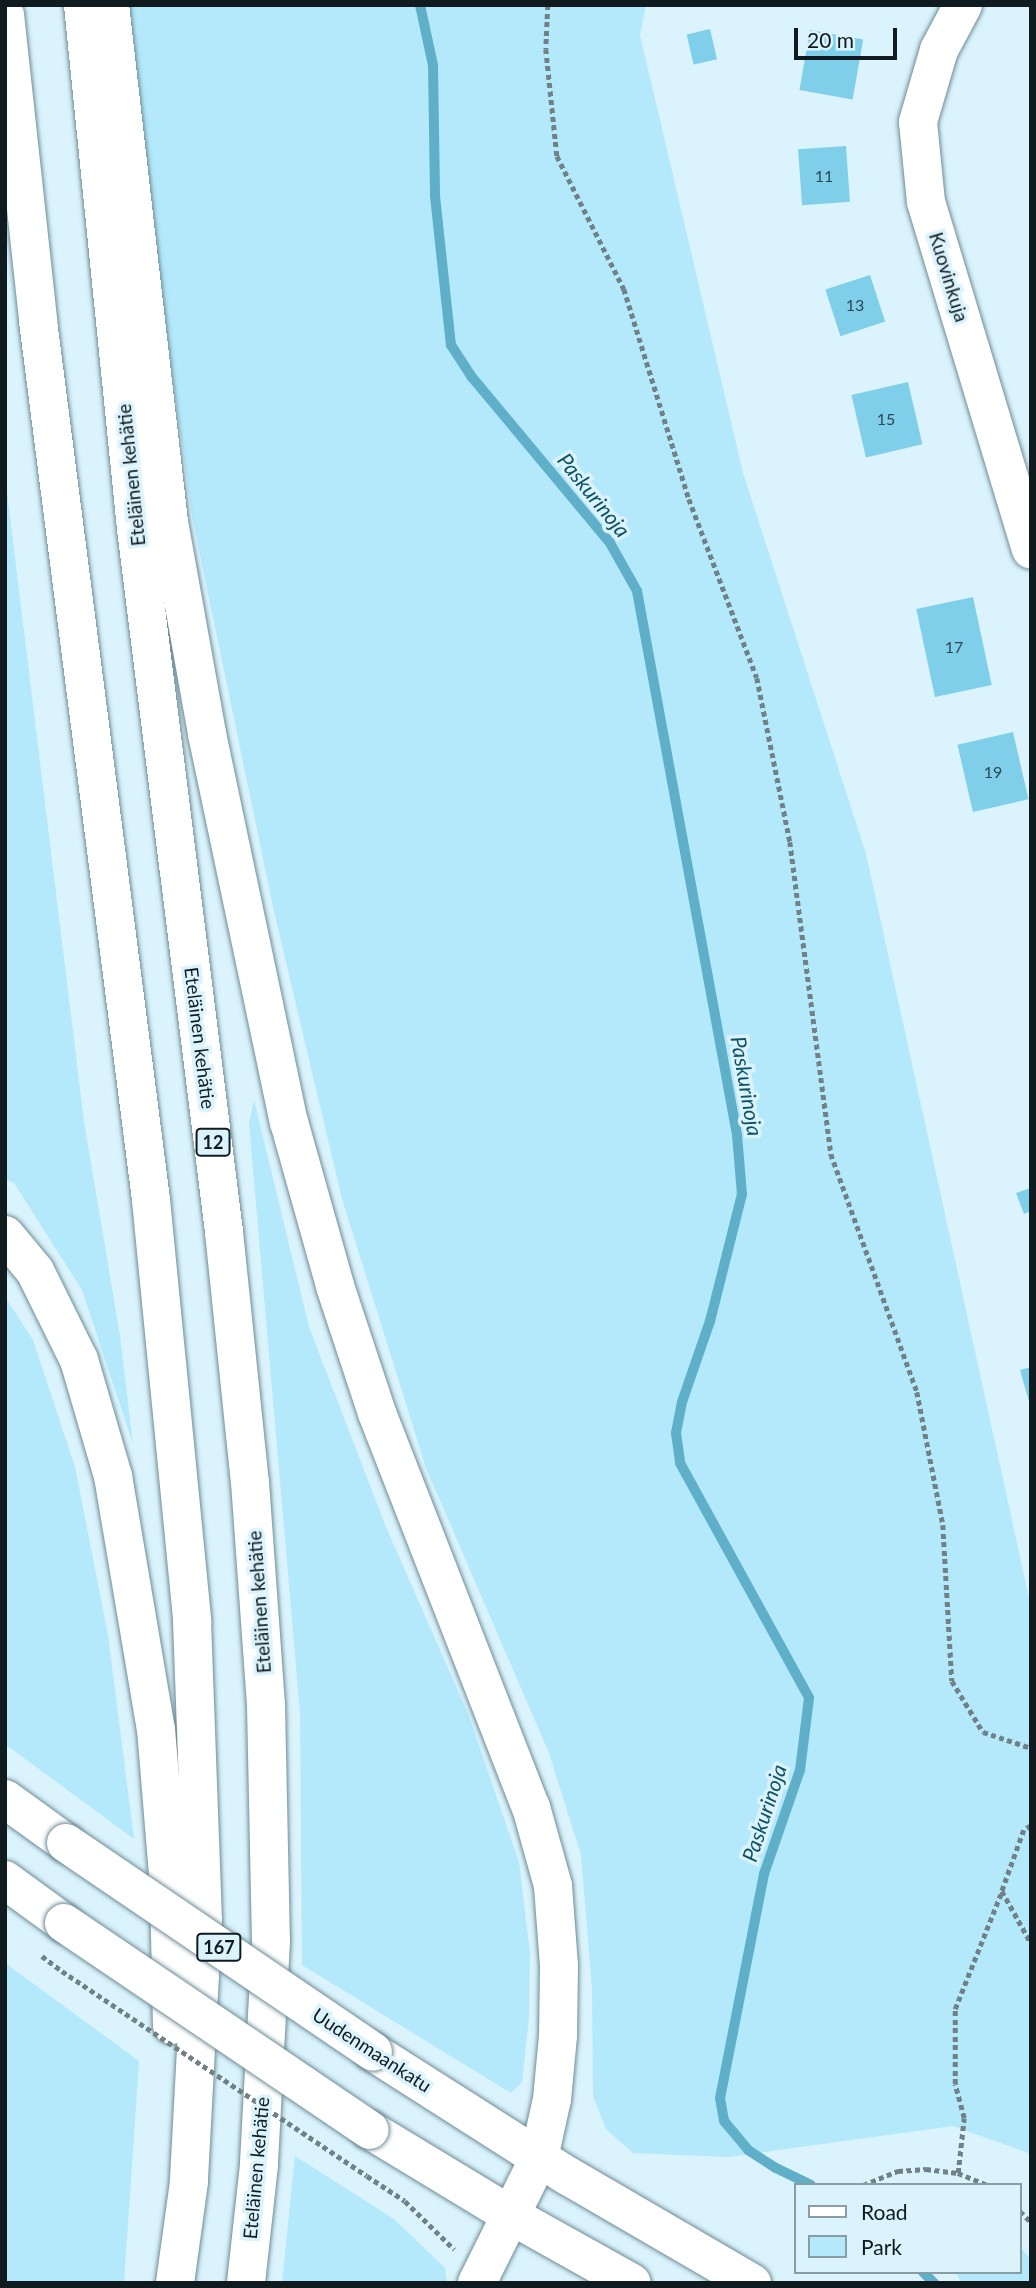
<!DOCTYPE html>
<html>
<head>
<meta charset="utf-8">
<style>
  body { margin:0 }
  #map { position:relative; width:1036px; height:2288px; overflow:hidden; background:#daf3fc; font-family:Lato,sans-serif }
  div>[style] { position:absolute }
  .green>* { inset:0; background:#b4e8fb }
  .stream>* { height:10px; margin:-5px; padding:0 5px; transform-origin:5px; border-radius:5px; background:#60afc9 }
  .building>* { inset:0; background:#80cfea; transform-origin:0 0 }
  .path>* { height:4.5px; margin-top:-2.25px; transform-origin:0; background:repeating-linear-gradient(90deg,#708188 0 5px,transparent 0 8.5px) }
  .roads { filter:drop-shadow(0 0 2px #6f8c96) drop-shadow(0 0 2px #6f8c96) }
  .minor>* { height:38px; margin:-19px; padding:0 19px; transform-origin:19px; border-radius:19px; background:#fff }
  .major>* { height:38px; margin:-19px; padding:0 19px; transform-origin:19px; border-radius:19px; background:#fff }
  .highway>* { height:38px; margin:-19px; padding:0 19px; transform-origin:19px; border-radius:19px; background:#fff }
  .path-bridge>* { height:4.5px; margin-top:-2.25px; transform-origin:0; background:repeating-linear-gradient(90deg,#708188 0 5px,transparent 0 8.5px) }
  .bridges { filter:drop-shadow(0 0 2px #6f8c96) drop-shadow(0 0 2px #6f8c96) }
  .major-bridge>* { height:38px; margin:-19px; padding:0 19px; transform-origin:19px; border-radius:19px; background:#fff }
  span { translate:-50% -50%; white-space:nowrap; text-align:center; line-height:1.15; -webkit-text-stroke:7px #daf3fc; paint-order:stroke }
  .number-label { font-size:16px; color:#2c4852 }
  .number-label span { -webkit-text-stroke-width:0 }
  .shield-label span { padding:2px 5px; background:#daf3fc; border:2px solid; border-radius:5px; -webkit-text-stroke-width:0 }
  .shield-label { font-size:18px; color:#101b1f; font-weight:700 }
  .street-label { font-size:19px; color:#101b1f }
  .water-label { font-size:21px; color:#0f5265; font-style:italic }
  .frame { position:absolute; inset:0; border:7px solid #101b1f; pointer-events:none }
  .legend { position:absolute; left:794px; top:2183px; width:228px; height:91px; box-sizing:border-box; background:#daf3fc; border:2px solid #899da4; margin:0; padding:9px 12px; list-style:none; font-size:21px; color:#101b1f }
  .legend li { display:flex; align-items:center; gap:14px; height:35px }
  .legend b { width:35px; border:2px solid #899da4 }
  .scale { position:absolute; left:794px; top:28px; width:103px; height:32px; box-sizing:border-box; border:4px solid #101b1f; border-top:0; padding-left:9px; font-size:21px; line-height:24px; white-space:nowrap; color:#101b1f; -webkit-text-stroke:5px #daf3fc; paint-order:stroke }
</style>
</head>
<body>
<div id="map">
  <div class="green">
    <div style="clip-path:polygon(128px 5px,646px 5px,640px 35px,743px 473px,866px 854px,1031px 1607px,1031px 2154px,953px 2126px,728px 2157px,633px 2153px,606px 2129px,593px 2096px,592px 1988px,581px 1855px,549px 1753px,426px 1468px,342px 1199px,273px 907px,192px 516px,137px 118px)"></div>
    <div style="clip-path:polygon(5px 476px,84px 1122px,120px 1336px,133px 1444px,82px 1290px,14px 1183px,5px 1179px)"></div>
    <div style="clip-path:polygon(254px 1100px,309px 1327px,386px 1527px,469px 1716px,519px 1862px,530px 1953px,529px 2018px,522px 2082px,511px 2093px,302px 1965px,300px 1712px,249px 1123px)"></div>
    <div style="clip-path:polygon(5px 1297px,33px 1340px,75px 1467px,108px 1635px,134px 1839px,5px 1744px)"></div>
    <div style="clip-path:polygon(5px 1963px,139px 2061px,124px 2283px,5px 2283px)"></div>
    <div style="clip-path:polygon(295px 2156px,394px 2219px,445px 2268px,447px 2283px,282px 2283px)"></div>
    <div style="clip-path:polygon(1020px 2247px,1031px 2259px,1031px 2283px,961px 2283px,956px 2272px,1020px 2272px)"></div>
  </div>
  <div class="stream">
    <div style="left:420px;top:5px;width:61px;rotate:77.8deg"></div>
    <div style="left:433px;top:65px;width:131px;rotate:89.1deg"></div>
    <div style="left:435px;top:196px;width:150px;rotate:83.9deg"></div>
    <div style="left:451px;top:345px;width:37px;rotate:57deg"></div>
    <div style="left:471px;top:376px;width:217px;rotate:50.2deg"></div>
    <div style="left:610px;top:543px;width:55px;rotate:60.6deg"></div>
    <div style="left:637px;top:591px;width:553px;rotate:79.58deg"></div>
    <div style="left:737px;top:1135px;width:59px;rotate:85.2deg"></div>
    <div style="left:742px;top:1194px;width:131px;rotate:104.1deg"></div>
    <div style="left:710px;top:1321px;width:86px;rotate:109.1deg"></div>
    <div style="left:682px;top:1402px;width:32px;rotate:101deg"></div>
    <div style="left:676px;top:1433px;width:30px;rotate:82deg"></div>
    <div style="left:680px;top:1463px;width:268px;rotate:61.2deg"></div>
    <div style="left:809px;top:1698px;width:73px;rotate:97.1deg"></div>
    <div style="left:800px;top:1770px;width:110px;rotate:109.1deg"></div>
    <div style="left:764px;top:1874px;width:228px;rotate:101.1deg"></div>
    <div style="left:720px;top:2098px;width:23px;rotate:80deg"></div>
    <div style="left:724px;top:2121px;width:38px;rotate:50deg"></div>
    <div style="left:748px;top:2150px;width:33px;rotate:33deg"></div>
    <div style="left:776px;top:2168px;width:39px;rotate:26deg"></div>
    <div style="left:923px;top:2272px;width:16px;rotate:45deg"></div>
  </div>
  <div class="building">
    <div style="left:710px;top:29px;width:31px;height:24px;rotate:77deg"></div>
    <div style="left:810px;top:30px;width:54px;height:61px;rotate:10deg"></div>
    <div style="left:846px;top:146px;width:56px;height:48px;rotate:86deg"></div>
    <div style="left:870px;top:275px;width:49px;height:47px;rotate:72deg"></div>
    <div style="left:908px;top:382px;width:64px;height:58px;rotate:77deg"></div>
    <div style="left:973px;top:597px;width:90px;height:58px;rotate:78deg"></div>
    <div style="left:1013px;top:732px;width:69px;height:57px;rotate:77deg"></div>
    <div style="clip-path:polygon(1031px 1188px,1031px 1211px,1024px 1214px,1016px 1193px)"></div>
    <div style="clip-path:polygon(1031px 1367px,1031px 1405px,1030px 1405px,1020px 1370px)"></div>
  </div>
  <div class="path">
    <div style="left:548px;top:5px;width:44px;rotate:92.6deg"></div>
    <div style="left:546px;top:49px;width:108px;rotate:84.1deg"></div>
    <div style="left:557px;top:156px;width:149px;rotate:63.3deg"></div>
    <div style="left:624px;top:289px;width:220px;rotate:72.8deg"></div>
    <div style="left:689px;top:499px;width:191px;rotate:69.2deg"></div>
    <div style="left:757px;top:678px;width:167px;rotate:78.6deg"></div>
    <div style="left:790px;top:842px;width:315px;rotate:82.5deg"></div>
    <div style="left:831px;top:1154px;width:253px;rotate:70.1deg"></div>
    <div style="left:917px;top:1392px;width:136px;rotate:78.9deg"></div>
    <div style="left:943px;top:1525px;width:156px;rotate:86.7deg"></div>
    <div style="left:952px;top:1681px;width:60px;rotate:58.7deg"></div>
    <div style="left:983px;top:1732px;width:51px;rotate:18.4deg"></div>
    <div style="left:1031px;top:1826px;width:8px;rotate:150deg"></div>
    <div style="left:1024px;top:1830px;width:65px;rotate:109.8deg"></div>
    <div style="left:1002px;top:1891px;width:60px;rotate:60.9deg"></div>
    <div style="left:42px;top:1956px;width:25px;rotate:37deg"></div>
    <div style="left:958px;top:2173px;width:55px;rotate:-83.8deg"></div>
    <div style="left:964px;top:2118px;width:35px;rotate:-105deg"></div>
    <div style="left:955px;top:2084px;width:75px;rotate:-90deg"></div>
    <div style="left:955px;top:2009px;width:127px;rotate:-68.3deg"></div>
    <div style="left:367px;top:2176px;width:45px;rotate:33.3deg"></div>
    <div style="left:405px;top:2201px;width:69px;rotate:44.4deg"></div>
    <div style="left:863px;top:2185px;width:38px;rotate:-22deg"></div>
    <div style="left:898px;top:2171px;width:28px;rotate:-4deg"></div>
    <div style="left:926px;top:2169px;width:32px;rotate:7deg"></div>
    <div style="left:958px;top:2173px;width:32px;rotate:22deg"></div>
    <div style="left:1020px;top:2211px;width:16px;rotate:45deg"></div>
  </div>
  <div class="roads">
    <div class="minor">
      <div style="left:963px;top:5px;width:51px;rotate:118.1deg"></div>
      <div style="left:939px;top:50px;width:75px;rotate:106.3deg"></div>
      <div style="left:918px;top:122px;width:80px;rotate:84.3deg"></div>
      <div style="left:926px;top:202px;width:363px;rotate:73.2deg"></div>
    </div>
    <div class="major">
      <div style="left:5px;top:1799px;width:75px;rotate:35.8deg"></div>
      <div style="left:5px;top:1880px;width:73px;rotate:36.1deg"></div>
      <div style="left:373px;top:2052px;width:231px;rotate:32.5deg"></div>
      <div style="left:568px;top:2176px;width:213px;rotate:30.2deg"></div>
      <div style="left:370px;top:2130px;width:166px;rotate:31.2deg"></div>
      <div style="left:512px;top:2216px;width:137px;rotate:29.2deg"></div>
    </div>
    <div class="highway">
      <div style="left:83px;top:5px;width:527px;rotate:84.22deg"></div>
      <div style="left:136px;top:529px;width:708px;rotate:82.86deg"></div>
      <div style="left:224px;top:1232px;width:251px;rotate:84.1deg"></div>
      <div style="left:250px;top:1482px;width:224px;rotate:85.9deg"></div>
      <div style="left:266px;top:1705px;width:236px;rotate:88.8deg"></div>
      <div style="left:271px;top:1941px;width:224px;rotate:93.1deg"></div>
      <div style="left:259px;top:2165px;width:119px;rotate:96.3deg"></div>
      <div style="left:110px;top:5px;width:520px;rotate:83.49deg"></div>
      <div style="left:169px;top:522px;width:215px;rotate:79.8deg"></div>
      <div style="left:207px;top:734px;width:397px;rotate:78.1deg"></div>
      <div style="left:289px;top:1122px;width:170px;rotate:74.3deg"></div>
      <div style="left:335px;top:1286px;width:134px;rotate:71.7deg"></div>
      <div style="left:377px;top:1413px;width:423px;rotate:68.7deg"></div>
      <div style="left:531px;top:1807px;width:82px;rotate:74.4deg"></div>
      <div style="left:553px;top:1886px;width:80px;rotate:85.7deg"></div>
      <div style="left:559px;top:1966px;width:70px;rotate:90.8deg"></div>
      <div style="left:558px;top:2036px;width:63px;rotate:95.4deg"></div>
      <div style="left:552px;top:2099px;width:60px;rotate:102.4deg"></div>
      <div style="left:539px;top:2158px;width:140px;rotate:116.4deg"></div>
      <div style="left:5px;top:15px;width:308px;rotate:83.8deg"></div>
      <div style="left:38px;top:321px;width:886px;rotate:82.67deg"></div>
      <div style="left:151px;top:1200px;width:423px;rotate:84.4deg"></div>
      <div style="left:192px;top:1621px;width:299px;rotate:87.9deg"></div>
      <div style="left:203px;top:1920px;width:262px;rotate:93.1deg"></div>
      <div style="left:189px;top:2182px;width:102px;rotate:97.9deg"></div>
      <div style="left:5px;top:1235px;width:47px;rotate:50.2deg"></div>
      <div style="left:35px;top:1271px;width:99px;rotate:63.7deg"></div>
      <div style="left:79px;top:1360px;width:121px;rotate:73.7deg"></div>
      <div style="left:113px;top:1476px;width:257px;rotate:80.4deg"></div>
      <div style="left:156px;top:1729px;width:158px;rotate:85.3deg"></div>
      <div style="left:169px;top:1886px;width:139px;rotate:88.8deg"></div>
    </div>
  </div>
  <div class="path-bridge">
    <div style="left:62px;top:1971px;width:367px;rotate:33.9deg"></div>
  </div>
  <div class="bridges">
    <div class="major-bridge">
      <div style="left:66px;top:1843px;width:371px;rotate:34.2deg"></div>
      <div style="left:64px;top:1923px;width:369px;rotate:34.1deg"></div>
    </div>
  </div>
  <div class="number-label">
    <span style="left:824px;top:176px">11</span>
    <span style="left:855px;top:305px">13</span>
    <span style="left:886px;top:419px">15</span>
    <span style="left:954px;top:647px">17</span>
    <span style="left:993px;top:772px">19</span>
  </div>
  <div class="shield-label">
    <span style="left:213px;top:1142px">12</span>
    <span style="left:219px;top:1947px">167</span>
  </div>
  <div class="street-label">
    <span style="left:949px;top:277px;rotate:73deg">Kuovinkuja</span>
    <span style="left:131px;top:475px;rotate:-96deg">Eteläinen kehätie</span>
    <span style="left:200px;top:1038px;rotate:83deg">Eteläinen kehätie</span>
    <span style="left:259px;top:1602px;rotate:-94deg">Eteläinen kehätie</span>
    <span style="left:372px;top:2050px;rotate:33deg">Uudenmaankatu</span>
    <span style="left:256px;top:2168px;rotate:-85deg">Eteläinen kehätie</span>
  </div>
  <div class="water-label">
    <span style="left:594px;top:495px;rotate:51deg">Paskurinoja</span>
    <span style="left:747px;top:1086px;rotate:80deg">Paskurinoja</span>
    <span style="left:764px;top:1813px;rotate:-72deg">Paskurinoja</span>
  </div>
  <div class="frame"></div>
  <ul class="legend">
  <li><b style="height:9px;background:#fff"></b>Road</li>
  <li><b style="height:19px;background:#b4e8fb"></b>Park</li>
  </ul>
  <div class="scale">20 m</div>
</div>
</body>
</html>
